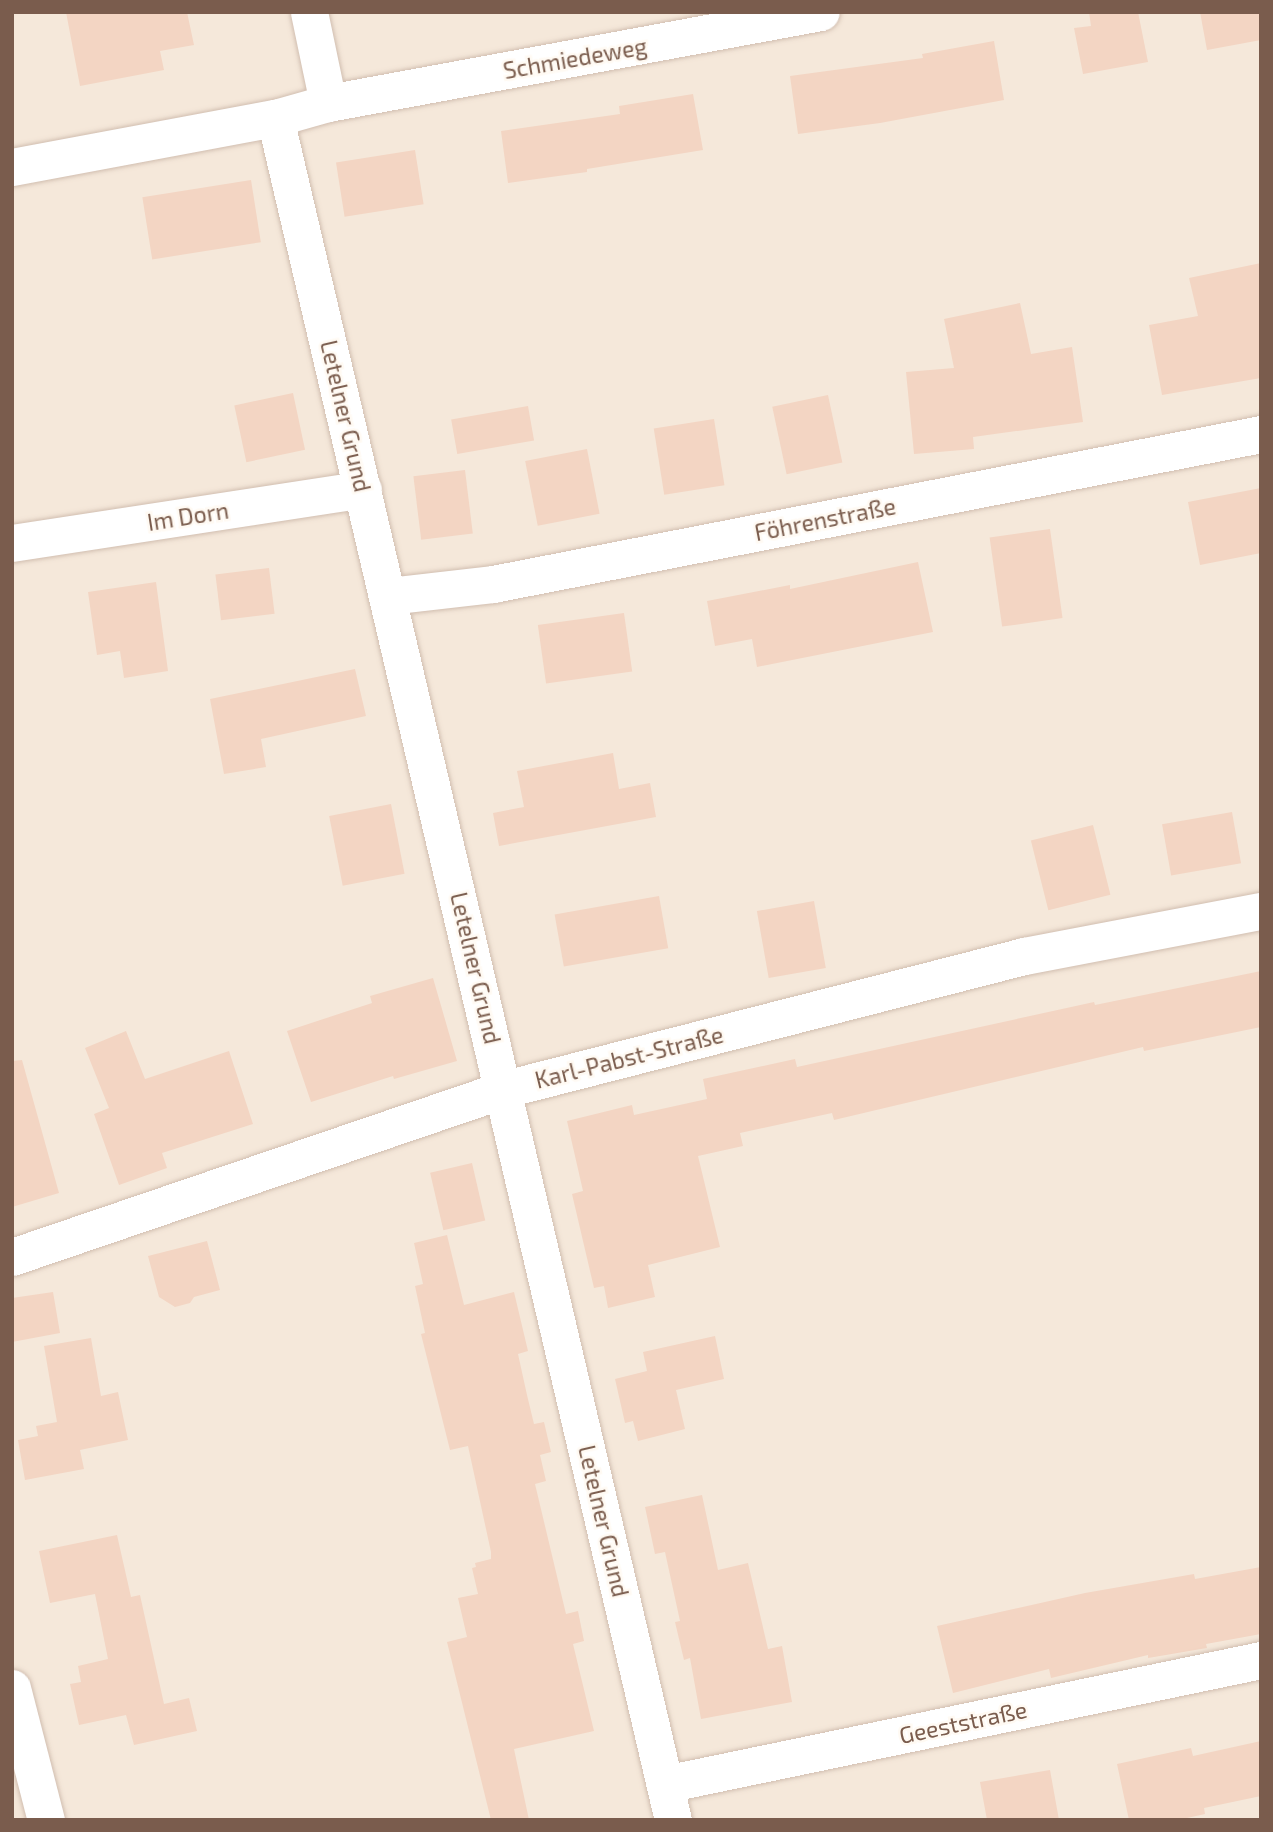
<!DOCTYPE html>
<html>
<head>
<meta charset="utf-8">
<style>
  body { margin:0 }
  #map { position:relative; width:1273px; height:1832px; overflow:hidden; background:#fdf6ec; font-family:"Exo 2",sans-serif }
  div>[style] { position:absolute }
  .residential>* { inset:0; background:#f5e8da; transform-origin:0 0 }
  .building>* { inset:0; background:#f3d5c3; transform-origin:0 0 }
  .roads { filter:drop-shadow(0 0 2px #d1beb0) drop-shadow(0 0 2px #d1beb0) }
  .minor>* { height:37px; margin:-18.5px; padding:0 18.5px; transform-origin:18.5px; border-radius:18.5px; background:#fff }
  span { translate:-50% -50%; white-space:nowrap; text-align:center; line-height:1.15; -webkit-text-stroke:5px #fffaf3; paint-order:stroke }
  .street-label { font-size:23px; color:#7a5c4d }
  .frame { position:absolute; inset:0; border:14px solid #7a5c4d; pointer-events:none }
</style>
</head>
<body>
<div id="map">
  <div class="residential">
    <div style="left:12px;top:12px;width:1249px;height:1808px"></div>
  </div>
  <div class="building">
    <div style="clip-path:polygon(66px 12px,187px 12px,194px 45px,160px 51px,164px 70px,80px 86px)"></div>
    <div style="clip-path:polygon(1089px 12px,1138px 12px,1148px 62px,1083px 74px,1074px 28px,1091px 26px)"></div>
    <div style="clip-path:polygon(1200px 12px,1261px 12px,1261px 40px,1207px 50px)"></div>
    <div style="clip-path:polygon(994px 41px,1004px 100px,880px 123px,798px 134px,790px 76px,923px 58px,922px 54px)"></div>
    <div style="clip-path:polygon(693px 94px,703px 150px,587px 169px,587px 172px,508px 183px,501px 131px,620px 114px,619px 106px)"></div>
    <div style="left:415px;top:150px;width:55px;height:80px;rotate:81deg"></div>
    <div style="left:251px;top:180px;width:63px;height:110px;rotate:81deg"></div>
    <div style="clip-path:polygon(1261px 263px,1261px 378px,1162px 395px,1149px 325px,1198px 316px,1189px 278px)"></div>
    <div style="clip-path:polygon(1020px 303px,1031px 354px,1072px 347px,1083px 422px,973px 437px,974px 449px,914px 454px,906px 372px,954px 368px,944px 319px)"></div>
    <div style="left:293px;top:393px;width:58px;height:60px;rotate:78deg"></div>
    <div style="left:828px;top:395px;width:69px;height:57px;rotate:78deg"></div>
    <div style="left:528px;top:406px;width:35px;height:78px;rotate:80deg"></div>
    <div style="left:714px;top:419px;width:67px;height:61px;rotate:81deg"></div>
    <div style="left:587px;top:449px;width:66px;height:63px;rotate:79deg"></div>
    <div style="left:465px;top:470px;width:64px;height:52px;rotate:83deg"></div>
    <div style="clip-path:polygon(1261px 488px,1261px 553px,1200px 565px,1188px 502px)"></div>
    <div style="left:1050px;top:529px;width:90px;height:61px;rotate:82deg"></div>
    <div style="clip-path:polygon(918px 562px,933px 632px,757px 667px,752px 639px,715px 646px,707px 601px,790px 585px,790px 589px)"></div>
    <div style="left:269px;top:568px;width:46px;height:54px;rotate:83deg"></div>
    <div style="clip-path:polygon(156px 582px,168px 671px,124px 678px,120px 651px,97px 655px,88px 592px)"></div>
    <div style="left:624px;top:613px;width:59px;height:87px;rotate:82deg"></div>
    <div style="clip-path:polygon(355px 669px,366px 716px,261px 739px,266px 767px,224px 774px,210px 699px)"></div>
    <div style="clip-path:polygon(613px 753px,619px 789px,650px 783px,656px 817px,499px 846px,493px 813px,524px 807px,517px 771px)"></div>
    <div style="left:391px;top:804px;width:71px;height:63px;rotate:79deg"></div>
    <div style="left:1232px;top:812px;width:52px;height:71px;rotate:80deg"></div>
    <div style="left:1093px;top:825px;width:72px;height:64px;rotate:76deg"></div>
    <div style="left:659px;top:896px;width:53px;height:106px;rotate:80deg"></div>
    <div style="left:814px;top:901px;width:68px;height:58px;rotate:80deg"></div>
    <div style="clip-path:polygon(1261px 971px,1261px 1027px,1144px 1051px,1143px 1047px,834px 1120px,832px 1113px,740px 1133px,743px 1146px,698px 1156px,720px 1247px,648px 1265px,655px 1297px,608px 1308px,604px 1286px,594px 1288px,572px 1194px,583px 1191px,567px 1121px,632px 1105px,634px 1115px,707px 1099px,703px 1079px,795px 1059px,797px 1067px,1094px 1002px,1095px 1005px)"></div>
    <div style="clip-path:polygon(433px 978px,457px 1061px,394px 1079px,393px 1076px,311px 1102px,287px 1031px,372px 1003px,370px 996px)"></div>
    <div style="clip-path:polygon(126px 1031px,145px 1079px,229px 1051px,253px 1124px,162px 1153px,167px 1168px,119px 1185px,94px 1114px,109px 1108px,85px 1048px)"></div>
    <div style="clip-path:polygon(22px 1060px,59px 1193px,12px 1207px,12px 1061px)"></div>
    <div style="left:472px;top:1163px;width:59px;height:43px;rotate:77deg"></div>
    <div style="clip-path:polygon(447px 1235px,464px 1305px,514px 1292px,528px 1351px,518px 1354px,527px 1395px,534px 1424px,544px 1422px,551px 1452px,540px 1455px,546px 1481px,535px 1484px,566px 1614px,578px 1611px,584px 1641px,573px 1644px,594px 1731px,514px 1749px,529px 1820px,491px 1820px,447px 1642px,467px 1637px,458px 1598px,478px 1594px,472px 1568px,476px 1567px,475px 1563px,491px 1559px,491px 1552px,468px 1446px,450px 1450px,421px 1334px,425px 1333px,415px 1286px,423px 1284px,414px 1243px)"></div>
    <div style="clip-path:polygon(207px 1241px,220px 1290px,194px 1297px,190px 1303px,175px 1307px,159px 1297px,148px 1256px)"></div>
    <div style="clip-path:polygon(53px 1292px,60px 1333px,12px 1342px,12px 1298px)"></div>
    <div style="clip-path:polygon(715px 1336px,724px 1379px,676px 1390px,685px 1429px,638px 1441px,633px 1421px,625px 1423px,615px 1379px,647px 1371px,643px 1352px)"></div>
    <div style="clip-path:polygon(91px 1338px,101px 1396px,118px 1392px,128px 1440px,80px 1450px,84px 1469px,25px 1480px,18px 1440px,38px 1436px,36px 1426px,57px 1422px,44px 1346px)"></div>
    <div style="clip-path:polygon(702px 1495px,718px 1570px,748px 1563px,768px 1649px,782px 1646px,792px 1702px,701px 1719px,690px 1658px,684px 1660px,675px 1622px,680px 1621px,665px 1552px,655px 1554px,645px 1507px)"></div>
    <div style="clip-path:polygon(117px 1535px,131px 1597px,140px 1595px,164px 1704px,189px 1698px,197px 1731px,134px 1745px,126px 1715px,79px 1725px,70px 1684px,81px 1682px,78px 1666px,108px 1659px,95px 1594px,50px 1603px,39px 1551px)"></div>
    <div style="clip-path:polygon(1261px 1567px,1261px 1634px,1206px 1644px,1207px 1648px,1148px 1658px,1148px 1655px,1051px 1678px,1049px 1669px,953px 1693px,937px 1626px,1085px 1593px,1194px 1574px,1195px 1579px)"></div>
    <div style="clip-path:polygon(1261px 1741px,1261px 1796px,1204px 1808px,1205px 1814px,1178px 1820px,1129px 1820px,1117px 1764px,1191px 1748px,1193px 1756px)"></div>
    <div style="clip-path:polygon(1050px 1770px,1059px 1820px,987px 1820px,980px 1782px)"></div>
  </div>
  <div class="roads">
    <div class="minor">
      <div style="left:309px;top:12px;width:93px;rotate:78.2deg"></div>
      <div style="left:275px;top:118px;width:1748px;rotate:76.84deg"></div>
      <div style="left:12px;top:167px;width:268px;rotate:-10.6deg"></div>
      <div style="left:275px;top:118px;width:55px;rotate:-15.8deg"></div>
      <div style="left:328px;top:103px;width:501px;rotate:-10.46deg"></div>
      <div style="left:12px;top:543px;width:355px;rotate:-8.7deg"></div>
      <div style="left:388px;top:596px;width:106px;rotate:-6.5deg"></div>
      <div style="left:493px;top:584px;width:783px;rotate:-11.05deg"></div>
      <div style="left:12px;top:1257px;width:521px;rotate:-18.82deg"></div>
      <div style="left:505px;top:1089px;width:536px;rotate:-14.37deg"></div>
      <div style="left:1024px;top:956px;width:241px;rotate:-10.8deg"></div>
      <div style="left:12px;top:1688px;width:136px;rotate:75.6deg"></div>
      <div style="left:665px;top:1784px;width:609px;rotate:-11.75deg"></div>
    </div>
  </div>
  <div class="street-label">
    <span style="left:575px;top:58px;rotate:-10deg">Schmiedeweg</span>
    <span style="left:346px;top:416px;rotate:77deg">Letelner Grund</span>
    <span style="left:188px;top:516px;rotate:-9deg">Im Dorn</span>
    <span style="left:825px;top:519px;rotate:-11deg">Föhrenstraße</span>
    <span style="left:476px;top:968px;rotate:77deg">Letelner Grund</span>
    <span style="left:629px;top:1057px;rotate:-14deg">Karl-Pabst-Straße</span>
    <span style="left:604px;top:1521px;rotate:77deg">Letelner Grund</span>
    <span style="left:963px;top:1722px;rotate:-12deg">Geeststraße</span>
  </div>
  <div class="frame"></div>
</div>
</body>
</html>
